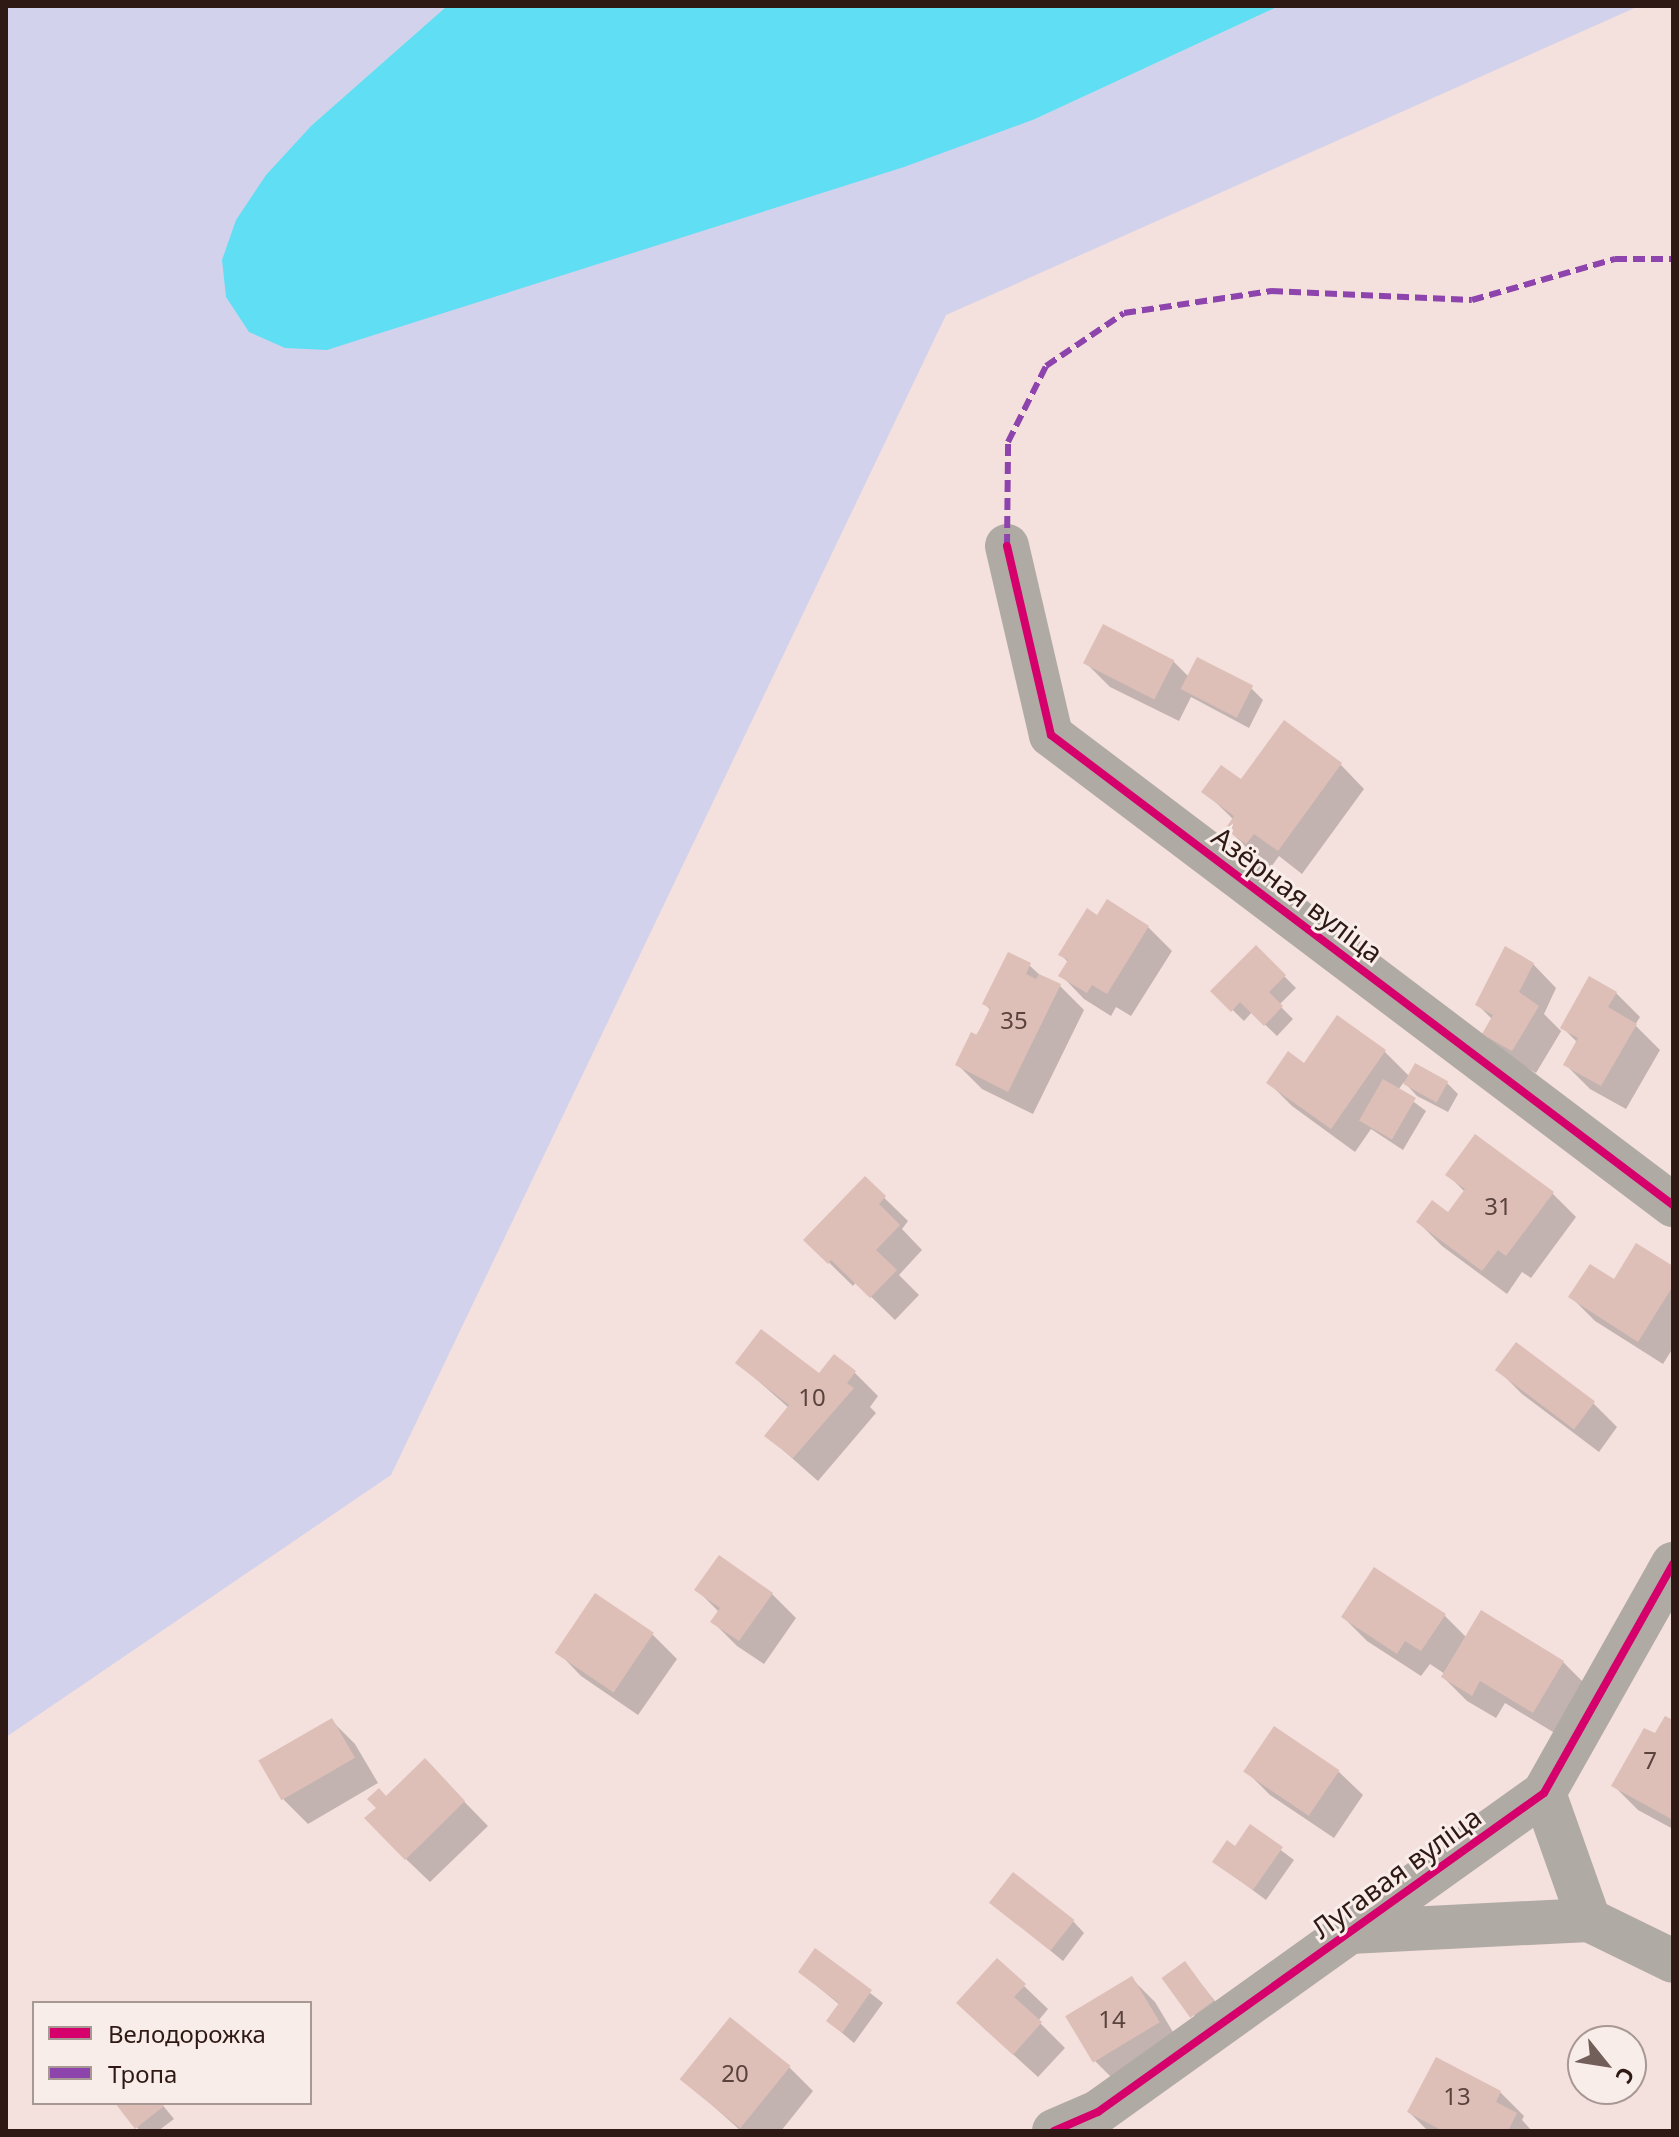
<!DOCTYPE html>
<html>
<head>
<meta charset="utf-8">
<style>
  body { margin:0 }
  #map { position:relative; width:1679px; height:2137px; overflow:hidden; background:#f4e0dc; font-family:"Noto Sans",sans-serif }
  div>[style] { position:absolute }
  .green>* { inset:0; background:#d3d2ec }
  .water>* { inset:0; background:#60def3 }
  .shadow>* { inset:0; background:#0003; transform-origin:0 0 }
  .building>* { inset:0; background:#ddbfb8; transform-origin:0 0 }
  .minor>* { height:44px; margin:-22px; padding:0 22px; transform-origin:22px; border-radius:22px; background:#b0aaa4 }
  .quiet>* { height:6px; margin-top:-3px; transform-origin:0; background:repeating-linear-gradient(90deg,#8e44ad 0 12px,transparent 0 18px) }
  .cycleway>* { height:8px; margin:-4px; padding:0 4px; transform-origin:4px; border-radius:4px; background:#d6006c }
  span { translate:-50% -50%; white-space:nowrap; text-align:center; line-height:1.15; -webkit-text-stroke:6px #f9edea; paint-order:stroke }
  .number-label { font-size:24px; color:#5a423d }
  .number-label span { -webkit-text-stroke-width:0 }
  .street-label { font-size:28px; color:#2e1914 }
  .frame { position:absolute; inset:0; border:8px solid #2e1914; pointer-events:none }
  .legend { position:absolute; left:32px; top:2001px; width:280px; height:104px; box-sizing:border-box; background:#f9edea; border:2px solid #a89894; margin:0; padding:10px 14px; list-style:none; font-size:24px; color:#2e1914 }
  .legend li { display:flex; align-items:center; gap:16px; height:40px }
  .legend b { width:40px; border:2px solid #a89894 }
  .north { position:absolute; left:1567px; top:2025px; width:80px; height:80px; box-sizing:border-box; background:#f9edea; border:2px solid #a89894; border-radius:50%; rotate:120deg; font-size:22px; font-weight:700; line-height:32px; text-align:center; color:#2e1914 }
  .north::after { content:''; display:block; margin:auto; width:28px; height:36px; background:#735f5a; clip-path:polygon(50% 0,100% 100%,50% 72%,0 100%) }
</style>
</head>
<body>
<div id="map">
  <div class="green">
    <div style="clip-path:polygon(6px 6px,447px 6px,312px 125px,1035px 119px,1279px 6px,1639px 6px,946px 315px,391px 1475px,6px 1737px)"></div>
  </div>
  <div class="water">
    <div style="clip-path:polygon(447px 6px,1279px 6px,1035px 119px,904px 167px,374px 335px,327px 350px,285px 348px,249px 332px,226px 297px,222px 260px,236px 220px,266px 175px,312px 125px)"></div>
  </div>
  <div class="shadow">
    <div style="clip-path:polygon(1173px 661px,1189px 677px,1251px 688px,1263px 700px,1249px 728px,1191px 697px,1179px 721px,1110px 687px,1086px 663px)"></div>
    <div style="clip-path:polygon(1341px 765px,1364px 789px,1302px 874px,1279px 856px,1271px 867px,1252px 853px,1228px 829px,1234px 820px,1204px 791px)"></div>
    <div style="clip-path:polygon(1098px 918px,1148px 927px,1172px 951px,1131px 1016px,1116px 1007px,1111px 1016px,1084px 999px,1061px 975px,1069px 963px,1060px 954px)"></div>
    <div style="clip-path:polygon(1256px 948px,1296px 988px,1279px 1005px,1293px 1019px,1277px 1036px,1252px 1012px,1244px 1021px,1213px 991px)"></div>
    <div style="clip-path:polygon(1533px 964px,1556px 988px,1544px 1014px,1561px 1031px,1590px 979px,1616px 993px,1640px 1017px,1635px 1025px,1660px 1050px,1626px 1109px,1590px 1089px,1566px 1065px,1578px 1043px,1563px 1028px,1536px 1073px,1508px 1057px,1484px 1034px,1492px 1019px,1477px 1004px)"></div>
    <div style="clip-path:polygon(1029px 965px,1043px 978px,1060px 986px,1084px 1010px,1033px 1114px,982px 1089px,958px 1065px,991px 1011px,984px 1003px)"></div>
    <div style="clip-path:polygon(1338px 1018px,1385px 1052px,1410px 1077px,1447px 1083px,1458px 1094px,1448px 1112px,1417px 1096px,1404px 1082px,1398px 1090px,1426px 1111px,1403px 1150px,1371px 1129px,1355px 1152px,1292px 1106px,1268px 1082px,1304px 1065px)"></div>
    <div style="clip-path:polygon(1448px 1175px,1552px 1193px,1576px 1217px,1531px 1278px,1522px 1272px,1507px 1294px,1442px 1246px,1418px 1222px,1448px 1215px,1465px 1192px)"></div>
    <div style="clip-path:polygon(865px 1179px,908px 1221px,902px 1229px,922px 1250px,899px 1275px,919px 1295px,895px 1320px,856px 1282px,853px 1286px,806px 1240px)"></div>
    <div style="clip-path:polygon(1673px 1268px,1673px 1348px,1663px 1364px,1595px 1321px,1571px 1297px,1614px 1281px)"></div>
    <div style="clip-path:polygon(738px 1363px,820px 1376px,854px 1372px,878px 1396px,870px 1407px,876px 1413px,818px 1481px,767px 1436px,789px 1408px)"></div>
    <div style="clip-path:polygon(1498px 1370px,1593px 1403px,1617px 1427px,1599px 1452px,1522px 1394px)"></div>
    <div style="clip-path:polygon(697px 1590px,772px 1594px,796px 1618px,764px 1664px,737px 1646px,713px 1622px,720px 1613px)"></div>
    <div style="clip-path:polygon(1444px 1615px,1467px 1638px,1563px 1662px,1587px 1686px,1558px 1735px,1505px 1703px,1496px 1718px,1467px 1701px,1443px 1677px,1445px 1674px,1430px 1664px,1421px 1676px,1367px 1641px,1343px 1617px)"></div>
    <div style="clip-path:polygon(653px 1635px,677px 1659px,638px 1715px,581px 1676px,558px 1652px)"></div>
    <div style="clip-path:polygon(331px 1720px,355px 1744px,378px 1783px,308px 1824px,284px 1800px,262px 1761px)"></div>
    <div style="clip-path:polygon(1673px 1722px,1673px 1829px,1638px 1810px,1614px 1786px,1656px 1736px)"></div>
    <div style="clip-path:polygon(1246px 1771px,1339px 1772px,1363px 1795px,1334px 1838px,1270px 1795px)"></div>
    <div style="clip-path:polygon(448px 1785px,488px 1826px,430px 1882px,406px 1859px,379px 1808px,387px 1799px)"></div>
    <div style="clip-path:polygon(1250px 1827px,1294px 1860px,1266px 1900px,1215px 1862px,1236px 1849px)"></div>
    <div style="clip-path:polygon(992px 1903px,1073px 1921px,1084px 1933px,1063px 1961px)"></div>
    <div style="clip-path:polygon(816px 1951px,883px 2003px,854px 2043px,828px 2021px,840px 2005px,800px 1972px)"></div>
    <div style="left:1185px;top:1964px;width:63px;height:25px;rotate:51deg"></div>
    <div style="clip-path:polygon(1131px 1978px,1155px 2002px,1182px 2047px,1119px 2085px,1095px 2061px)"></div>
    <div style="clip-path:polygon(1024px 1986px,1048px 2009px,1038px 2021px,1065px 2048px,1038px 2077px,983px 2027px)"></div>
    <div style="clip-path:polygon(789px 2067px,813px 2091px,781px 2131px,741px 2131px,683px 2079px)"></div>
    <div style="clip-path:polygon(1500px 2092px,1524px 2116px,1522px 2120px,1532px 2131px,1428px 2131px,1409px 2112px)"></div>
    <div style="clip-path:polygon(118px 2103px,161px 2103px,174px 2119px,158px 2131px,140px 2131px)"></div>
  </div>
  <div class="building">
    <div style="left:1103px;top:624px;width:80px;height:44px;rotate:27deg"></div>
    <div style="left:1197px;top:657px;width:63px;height:36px;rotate:27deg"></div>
    <div style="clip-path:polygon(1284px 720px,1342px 763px,1278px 851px,1254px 834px,1246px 844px,1225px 829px,1234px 816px,1201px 792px,1221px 765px,1241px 779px)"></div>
    <div style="clip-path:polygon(1107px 899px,1149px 926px,1107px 994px,1092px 985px,1087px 993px,1058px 976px,1068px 960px,1058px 955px,1087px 908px,1097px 915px)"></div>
    <div style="clip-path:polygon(1256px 945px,1286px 975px,1269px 992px,1283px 1006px,1264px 1026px,1240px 1002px,1231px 1012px,1210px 991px)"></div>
    <div style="clip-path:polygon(1505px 946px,1534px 963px,1519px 992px,1539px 1006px,1512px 1051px,1482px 1034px,1493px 1015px,1475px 1005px)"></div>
    <div style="clip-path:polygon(1008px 952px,1031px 963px,1026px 974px,1036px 979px,1039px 974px,1061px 984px,1008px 1092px,955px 1065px,971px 1032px,977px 1035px,990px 1008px,982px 1004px)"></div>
    <div style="clip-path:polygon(1589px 976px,1617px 992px,1608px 1007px,1637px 1024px,1601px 1086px,1563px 1065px,1578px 1038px,1560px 1028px)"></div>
    <div style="clip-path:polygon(1337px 1015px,1386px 1050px,1331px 1129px,1266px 1083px,1288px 1051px,1304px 1063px)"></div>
    <div style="left:1415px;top:1063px;width:38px;height:24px;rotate:29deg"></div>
    <div style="left:1383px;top:1079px;width:38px;height:48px;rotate:30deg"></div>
    <div style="clip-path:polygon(1475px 1134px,1554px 1192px,1506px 1256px,1498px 1250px,1482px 1271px,1416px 1222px,1432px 1200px,1448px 1212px,1465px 1189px,1445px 1175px)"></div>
    <div style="clip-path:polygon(865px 1176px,886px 1196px,879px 1204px,900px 1225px,876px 1250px,897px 1270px,870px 1298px,831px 1260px,828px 1264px,803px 1240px)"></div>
    <div style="clip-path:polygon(1636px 1243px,1673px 1266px,1673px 1286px,1638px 1342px,1568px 1297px,1590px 1264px,1614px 1279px)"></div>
    <div style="clip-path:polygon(761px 1329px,819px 1373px,834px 1354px,856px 1371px,847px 1383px,854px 1388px,793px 1458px,764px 1436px,789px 1405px,735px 1363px)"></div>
    <div style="left:1516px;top:1342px;width:99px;height:35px;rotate:37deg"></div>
    <div style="clip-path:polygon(719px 1555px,773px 1593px,739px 1641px,710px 1622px,720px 1608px,694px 1590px)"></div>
    <div style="clip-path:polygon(1374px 1567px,1446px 1614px,1421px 1651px,1405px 1641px,1397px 1654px,1341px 1617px)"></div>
    <div style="left:595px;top:1593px;width:71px;height:72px;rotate:34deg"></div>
    <div style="clip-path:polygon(1481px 1610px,1564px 1661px,1533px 1713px,1480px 1681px,1472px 1696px,1441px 1677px)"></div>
    <div style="clip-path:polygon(1665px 1716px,1673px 1720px,1673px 1820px,1611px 1786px,1644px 1728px,1655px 1733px)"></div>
    <div style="left:332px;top:1718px;width:46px;height:85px;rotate:60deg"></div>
    <div style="left:1274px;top:1726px;width:79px;height:55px;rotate:34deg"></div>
    <div style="clip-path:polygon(425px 1758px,465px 1801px,405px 1860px,364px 1818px,376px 1808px,367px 1799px,379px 1788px,386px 1796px)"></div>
    <div style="clip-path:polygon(1250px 1824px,1283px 1847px,1253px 1890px,1212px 1862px,1227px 1840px,1235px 1846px)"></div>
    <div style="left:1013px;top:1872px;width:78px;height:39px;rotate:38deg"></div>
    <div style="clip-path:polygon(815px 1948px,872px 1990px,842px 2033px,826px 2021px,839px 2003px,798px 1972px)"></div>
    <div style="clip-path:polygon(997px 1958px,1026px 1984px,1014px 1997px,1042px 2022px,1013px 2055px,956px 2003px)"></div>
    <div style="left:1185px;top:1961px;width:49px;height:29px;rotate:54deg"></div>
    <div style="left:1132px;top:1976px;width:54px;height:78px;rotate:59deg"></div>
    <div style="left:730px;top:2017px;width:78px;height:80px;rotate:39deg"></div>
    <div style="clip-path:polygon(1436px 2057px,1501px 2091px,1496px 2102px,1517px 2113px,1508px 2131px,1443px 2131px,1407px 2112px)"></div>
    <div style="clip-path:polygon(115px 2103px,161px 2103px,164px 2106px,135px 2129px)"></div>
  </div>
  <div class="minor">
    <div style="left:1007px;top:546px;width:194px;rotate:76.9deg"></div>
    <div style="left:1051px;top:735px;width:780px;rotate:37.08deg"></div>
    <div style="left:1544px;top:1793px;width:135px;rotate:70.5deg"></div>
    <div style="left:1589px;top:1920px;width:93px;rotate:26deg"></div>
    <div style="left:1350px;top:1932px;width:239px;rotate:-2.9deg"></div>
    <div style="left:1054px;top:2131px;width:48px;rotate:-23.4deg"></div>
    <div style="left:1098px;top:2112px;width:548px;rotate:-35.57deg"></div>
    <div style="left:1544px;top:1793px;width:263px;rotate:-60.6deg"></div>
  </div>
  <div class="quiet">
    <div style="left:1007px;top:546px;width:104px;rotate:-89.4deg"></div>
    <div style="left:1008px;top:442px;width:85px;rotate:-63.4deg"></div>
    <div style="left:1046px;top:366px;width:94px;rotate:-34.2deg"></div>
    <div style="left:1124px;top:313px;width:149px;rotate:-8.5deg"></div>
    <div style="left:1271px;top:291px;width:201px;rotate:2.6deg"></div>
    <div style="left:1472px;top:300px;width:149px;rotate:-16deg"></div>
    <div style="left:1615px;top:259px;width:58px"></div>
  </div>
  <div class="cycleway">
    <div style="left:1007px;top:546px;width:194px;rotate:76.9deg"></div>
    <div style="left:1051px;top:735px;width:780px;rotate:37.08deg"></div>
    <div style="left:1054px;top:2131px;width:48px;rotate:-23.4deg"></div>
    <div style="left:1098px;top:2112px;width:548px;rotate:-35.57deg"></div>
    <div style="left:1544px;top:1793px;width:263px;rotate:-60.6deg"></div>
  </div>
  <div class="number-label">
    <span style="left:1014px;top:1020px">35</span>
    <span style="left:1498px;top:1206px">31</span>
    <span style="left:812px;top:1397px">10</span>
    <span style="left:1650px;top:1760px">7</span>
    <span style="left:1112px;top:2019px">14</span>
    <span style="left:735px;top:2073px">20</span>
    <span style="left:1457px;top:2096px">13</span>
  </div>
  <div class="street-label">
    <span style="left:1298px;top:894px;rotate:37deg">Азёрная вуліца</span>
    <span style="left:1396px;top:1872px;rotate:-36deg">Лугавая вуліца</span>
  </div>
  <div class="frame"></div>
  <ul class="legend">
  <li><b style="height:10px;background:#d6006c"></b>Велодорожка</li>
  <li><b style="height:10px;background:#8e44ad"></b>Тропа</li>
  </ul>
  <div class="north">С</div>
</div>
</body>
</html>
